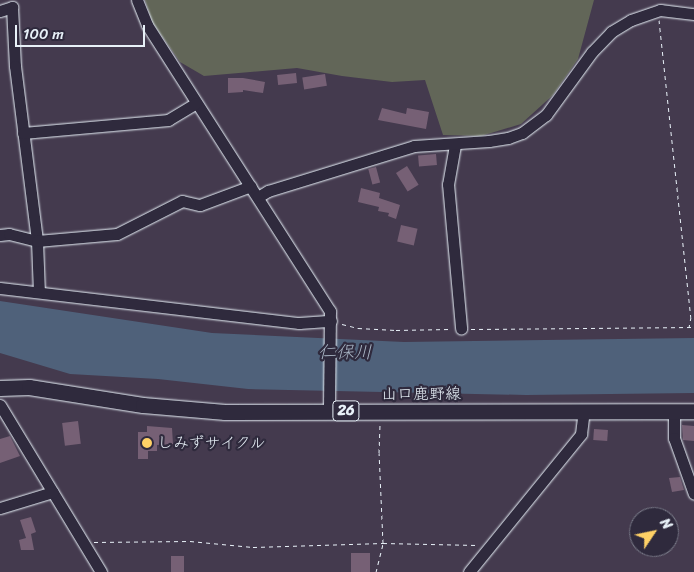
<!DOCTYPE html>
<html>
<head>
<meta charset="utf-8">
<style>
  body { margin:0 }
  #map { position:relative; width:694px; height:572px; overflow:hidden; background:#443a4e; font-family:Sriracha,"Klee One",sans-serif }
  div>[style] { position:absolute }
  .green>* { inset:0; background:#626658 }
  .water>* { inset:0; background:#4f617a }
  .building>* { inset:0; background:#766075; transform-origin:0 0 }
  .path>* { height:1px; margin-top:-0.5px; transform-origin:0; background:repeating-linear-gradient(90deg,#e8f1f8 0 4px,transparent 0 8px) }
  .roads { filter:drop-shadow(0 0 1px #e8f1f8) drop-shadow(0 0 1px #e8f1f8) }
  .minor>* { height:11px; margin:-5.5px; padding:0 5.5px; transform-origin:5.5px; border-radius:5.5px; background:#2f2a3d }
  .major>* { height:15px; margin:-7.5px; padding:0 7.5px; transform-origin:7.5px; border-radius:7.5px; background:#2f2a3d }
  .dots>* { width:14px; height:14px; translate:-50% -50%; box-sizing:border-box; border:2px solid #2f2a3d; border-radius:50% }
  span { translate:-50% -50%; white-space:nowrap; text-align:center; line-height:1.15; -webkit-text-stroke:4.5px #2f2a3d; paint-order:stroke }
  .shield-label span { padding:1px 4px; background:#2f2a3d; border:1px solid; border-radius:4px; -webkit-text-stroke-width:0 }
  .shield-label { font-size:15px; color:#e8f1f8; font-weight:700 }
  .street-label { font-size:16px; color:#e8f1f8 }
  .poi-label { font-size:16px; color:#e8f1f8 }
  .left { translate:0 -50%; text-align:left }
  .water-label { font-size:18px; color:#abb7c6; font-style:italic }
  .north { position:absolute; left:629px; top:507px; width:50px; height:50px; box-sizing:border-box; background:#2f2a3d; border:1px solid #797a88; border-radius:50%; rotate:56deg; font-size:14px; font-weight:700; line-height:20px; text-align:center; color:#e8f1f8 }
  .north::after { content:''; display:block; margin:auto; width:18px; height:22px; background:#ffd166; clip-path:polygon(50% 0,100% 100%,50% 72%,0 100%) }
  .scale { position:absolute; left:15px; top:25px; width:130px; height:22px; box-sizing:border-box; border:2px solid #e8f1f8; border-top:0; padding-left:6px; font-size:15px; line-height:18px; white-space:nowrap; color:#e8f1f8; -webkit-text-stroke:4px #2f2a3d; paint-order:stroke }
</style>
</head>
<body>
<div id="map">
  <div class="green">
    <div style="clip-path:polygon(145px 0,594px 0,578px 59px,553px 95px,521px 124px,481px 136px,443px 135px,425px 80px,392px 82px,342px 76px,297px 68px,204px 76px,180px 62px,152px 22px)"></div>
  </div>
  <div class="water">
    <div style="clip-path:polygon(0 301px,212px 333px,404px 342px,694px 338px,694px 393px,526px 395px,248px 389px,158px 379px,70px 374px,0 353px)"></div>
  </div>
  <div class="building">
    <div style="left:296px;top:73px;width:10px;height:19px;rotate:84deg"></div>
    <div style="left:325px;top:74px;width:12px;height:23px;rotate:81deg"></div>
    <div style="clip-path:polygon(228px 78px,243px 78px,265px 82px,263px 93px,243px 90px,243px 92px,228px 93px)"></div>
    <div style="clip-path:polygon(382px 108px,406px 114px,407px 108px,429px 112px,426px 129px,378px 120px)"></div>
    <div style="left:436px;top:154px;width:11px;height:18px;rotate:85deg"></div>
    <div style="left:407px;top:166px;width:22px;height:13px;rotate:58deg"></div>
    <div style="left:376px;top:167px;width:16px;height:8px;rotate:75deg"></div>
    <div style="clip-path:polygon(361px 188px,380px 193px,379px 198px,400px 205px,396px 219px,388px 216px,389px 213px,378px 211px,379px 207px,358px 202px)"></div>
    <div style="left:401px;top:225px;width:17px;height:17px;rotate:13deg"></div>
    <div style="left:78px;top:421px;width:23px;height:16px;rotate:83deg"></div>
    <div style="clip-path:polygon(682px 425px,694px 426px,694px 441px,683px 440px)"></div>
    <div style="clip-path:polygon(147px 426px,172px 428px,173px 444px,157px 445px,157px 451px,148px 451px,148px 459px,138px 459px,138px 432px,147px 432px)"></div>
    <div style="left:594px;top:429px;width:14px;height:11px;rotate:4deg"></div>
    <div style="clip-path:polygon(10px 436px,20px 456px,0 463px,0 439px)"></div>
    <div style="clip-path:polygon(680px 477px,684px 490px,672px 492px,669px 478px)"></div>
    <div style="clip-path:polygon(31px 517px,36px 532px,31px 534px,34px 550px,21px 550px,19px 540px,26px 538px,20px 520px)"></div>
    <div style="left:351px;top:553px;width:19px;height:19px"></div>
    <div style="left:171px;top:556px;width:13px;height:16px"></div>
  </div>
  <div class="path">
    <div style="left:659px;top:20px;width:299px;rotate:83.9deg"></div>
    <div style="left:691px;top:317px;width:10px;rotate:101deg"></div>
    <div style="left:342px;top:324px;width:16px;rotate:14deg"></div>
    <div style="left:358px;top:328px;width:38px;rotate:3deg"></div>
    <div style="left:396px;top:330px;width:54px;rotate:-1.1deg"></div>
    <div style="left:471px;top:329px;width:223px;rotate:-0.5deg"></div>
    <div style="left:94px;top:542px;width:96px;rotate:-0.6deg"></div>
    <div style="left:190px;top:541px;width:63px;rotate:5.4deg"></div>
    <div style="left:253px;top:547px;width:130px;rotate:-1.8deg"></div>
    <div style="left:383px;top:543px;width:94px;rotate:1.2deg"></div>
    <div style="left:376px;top:572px;width:30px;rotate:-76deg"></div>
    <div style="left:383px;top:543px;width:90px;rotate:-92.5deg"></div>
    <div style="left:379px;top:453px;width:29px;rotate:-88deg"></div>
  </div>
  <div class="roads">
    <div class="minor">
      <div style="left:137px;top:0;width:27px;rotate:68deg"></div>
      <div style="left:147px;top:25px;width:340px;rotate:57.4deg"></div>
      <div style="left:330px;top:311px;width:99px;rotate:90.6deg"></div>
      <div style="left:0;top:11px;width:13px;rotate:-18deg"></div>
      <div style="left:12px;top:7px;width:59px;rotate:87.1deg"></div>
      <div style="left:15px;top:66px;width:176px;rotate:82.8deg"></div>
      <div style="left:37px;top:241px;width:51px;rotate:87.8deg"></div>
      <div style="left:23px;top:133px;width:146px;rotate:-5.1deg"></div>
      <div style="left:168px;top:120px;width:33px;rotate:-31deg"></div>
      <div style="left:455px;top:145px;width:40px;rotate:100deg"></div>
      <div style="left:448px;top:184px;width:145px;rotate:84.8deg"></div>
      <div style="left:258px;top:197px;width:12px;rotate:-31deg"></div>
      <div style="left:268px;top:191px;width:153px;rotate:-17.1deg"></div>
      <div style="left:414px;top:146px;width:75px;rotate:-3.8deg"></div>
      <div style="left:489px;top:141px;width:19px;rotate:-9deg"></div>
      <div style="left:508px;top:138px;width:15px;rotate:-20deg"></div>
      <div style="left:522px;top:133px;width:30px;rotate:-37deg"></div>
      <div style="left:546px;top:115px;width:78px;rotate:-53.9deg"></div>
      <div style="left:592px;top:52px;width:28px;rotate:-46deg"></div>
      <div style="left:611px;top:32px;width:23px;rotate:-31deg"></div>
      <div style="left:631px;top:20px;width:31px;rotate:-19deg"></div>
      <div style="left:660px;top:10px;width:34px;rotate:7deg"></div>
      <div style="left:0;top:235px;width:9px;rotate:-6deg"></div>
      <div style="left:9px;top:234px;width:29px;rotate:14deg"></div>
      <div style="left:37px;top:241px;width:80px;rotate:-5deg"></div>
      <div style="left:117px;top:234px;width:73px;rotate:-26.9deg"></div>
      <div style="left:182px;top:201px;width:18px;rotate:13deg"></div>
      <div style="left:200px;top:205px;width:54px;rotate:-20.4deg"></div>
      <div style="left:0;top:288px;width:301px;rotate:6.7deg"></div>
      <div style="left:299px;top:323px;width:32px;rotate:-4deg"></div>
      <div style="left:0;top:405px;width:195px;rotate:58.8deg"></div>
      <div style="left:674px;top:411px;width:27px;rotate:90deg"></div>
      <div style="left:674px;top:438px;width:59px;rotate:70.3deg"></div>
      <div style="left:0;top:508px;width:55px;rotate:-16.8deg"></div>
      <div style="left:469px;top:572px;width:178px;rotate:-50.9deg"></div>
      <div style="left:581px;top:434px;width:24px;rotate:-83deg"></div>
    </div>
    <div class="major">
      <div style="left:0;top:388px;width:29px;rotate:-2deg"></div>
      <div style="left:29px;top:387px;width:115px;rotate:9deg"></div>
      <div style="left:143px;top:405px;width:82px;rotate:4.9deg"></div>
      <div style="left:225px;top:412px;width:469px;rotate:-0.1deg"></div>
    </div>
  </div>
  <div class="dots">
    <div style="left:147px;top:443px;background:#ffd166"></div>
  </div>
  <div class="shield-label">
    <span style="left:346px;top:411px">26</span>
  </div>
  <div class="street-label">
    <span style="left:421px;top:394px">山口鹿野線</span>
  </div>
  <div class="poi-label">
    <span class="left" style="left:157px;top:443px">しみずサイクル</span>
  </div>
  <div class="water-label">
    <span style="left:345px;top:352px">仁保川</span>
  </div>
  <div class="north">N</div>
  <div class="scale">100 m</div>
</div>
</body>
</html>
